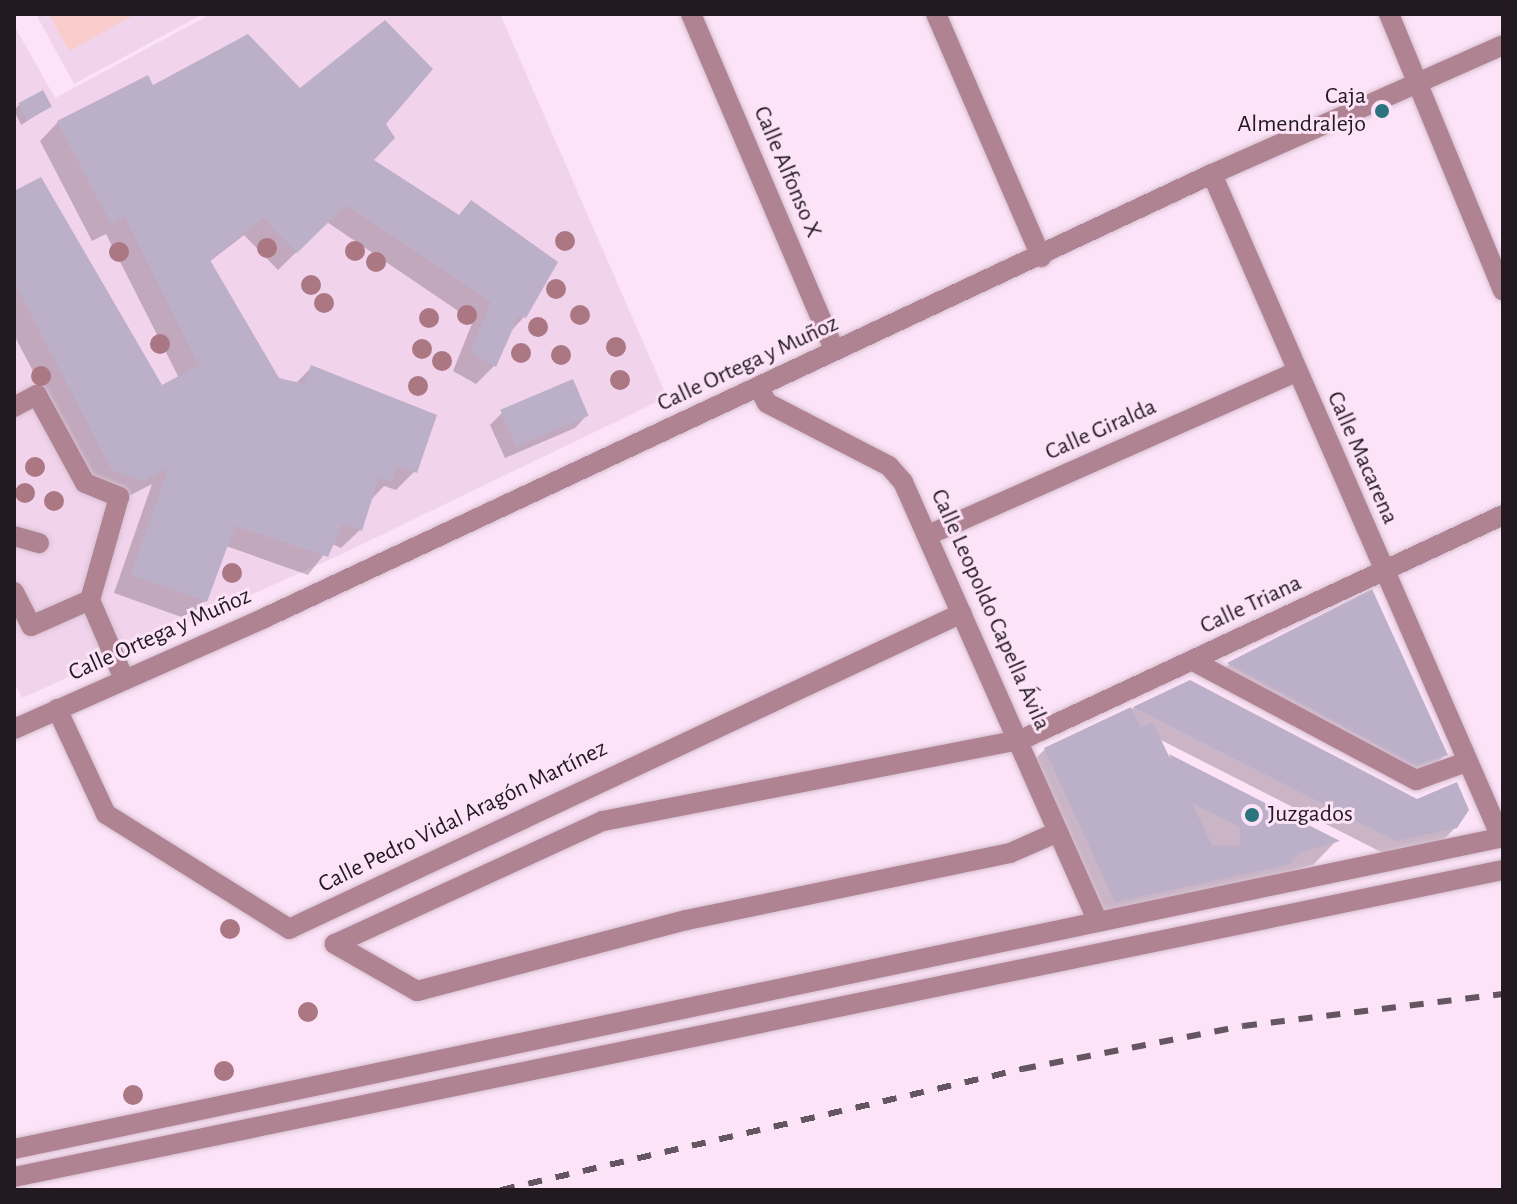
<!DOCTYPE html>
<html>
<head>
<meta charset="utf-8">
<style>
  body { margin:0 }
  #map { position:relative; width:1517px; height:1204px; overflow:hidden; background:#fce3f7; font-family:"Alegreya Sans",sans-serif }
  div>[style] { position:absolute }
  .built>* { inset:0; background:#f2d3ec }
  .green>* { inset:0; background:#f8cdcb }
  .shadow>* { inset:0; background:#0003 }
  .building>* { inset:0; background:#bcb0c9; transform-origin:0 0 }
  .roads { filter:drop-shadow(0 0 2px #d5bfd0) drop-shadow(0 0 2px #d5bfd0) }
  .minor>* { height:20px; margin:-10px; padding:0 10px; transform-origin:10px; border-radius:10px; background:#b08392 }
  .rail>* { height:6px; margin-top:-3px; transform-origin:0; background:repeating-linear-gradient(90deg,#645661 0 14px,transparent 0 28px) }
  .trees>* { width:20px; height:20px; margin:-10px; border-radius:50%; background:#aa7782 }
  .dots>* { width:22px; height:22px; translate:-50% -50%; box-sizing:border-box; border:4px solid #fce3f7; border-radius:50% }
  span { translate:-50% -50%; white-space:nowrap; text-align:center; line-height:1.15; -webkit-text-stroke:6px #fce3f7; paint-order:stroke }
  .poi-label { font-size:24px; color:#231a21 }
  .right { translate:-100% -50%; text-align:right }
  .left { translate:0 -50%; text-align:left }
  .street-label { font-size:24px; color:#231a21 }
  .frame { position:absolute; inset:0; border:16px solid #231a21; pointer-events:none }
</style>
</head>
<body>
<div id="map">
  <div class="built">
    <div style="clip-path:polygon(36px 14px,203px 14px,74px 84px)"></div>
    <div style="clip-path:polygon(211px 14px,500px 14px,667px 397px,346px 552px,22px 698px,14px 682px,14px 25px,55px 98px)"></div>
  </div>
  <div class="green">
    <div style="clip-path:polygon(49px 14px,136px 14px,69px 51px)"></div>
  </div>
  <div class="shadow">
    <div style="clip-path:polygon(152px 87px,300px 91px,383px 124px,371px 161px,524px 317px,510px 332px,494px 366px,476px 384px,453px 371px,473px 321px,327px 222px,278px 270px,244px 235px,209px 262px,277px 380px,295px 384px,312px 367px,415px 471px,396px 490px,384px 486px,370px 501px,360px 530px,341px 548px,332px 544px,308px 575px,226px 546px,205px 601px,187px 619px,114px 593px,152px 484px,123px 499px,94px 488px,14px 335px,14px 193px,161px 387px,179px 378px,106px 234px,92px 241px,40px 141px,58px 122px)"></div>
    <div style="clip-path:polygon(19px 105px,49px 107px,21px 125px,14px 110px)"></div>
    <div style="clip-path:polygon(502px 413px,587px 415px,575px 428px,505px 458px,490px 425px)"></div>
    <div style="clip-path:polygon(1371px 592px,1446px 754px,1434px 766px,1402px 777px,1217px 676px,1228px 665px)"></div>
    <div style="clip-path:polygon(1190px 682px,1456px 827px,1443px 840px,1383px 853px,1157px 738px,1166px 755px,1336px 841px,1313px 865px,1090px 925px,1021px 774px,1045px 749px)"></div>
  </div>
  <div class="building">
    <div style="clip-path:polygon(385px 20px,433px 69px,386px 124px,395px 138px,374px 160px,459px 215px,471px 200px,558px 262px,526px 318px,519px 315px,496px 367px,470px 352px,491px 302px,346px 205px,297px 253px,263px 218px,210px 260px,279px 378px,304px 384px,311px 365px,437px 415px,417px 473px,397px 466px,391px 482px,379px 477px,362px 531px,343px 523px,328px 557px,235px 526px,207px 602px,131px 575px,168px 468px,143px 481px,112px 470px,14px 282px,14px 191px,41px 177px,162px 385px,199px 365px,125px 217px,111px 224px,57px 121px,148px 75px,153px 85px,248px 34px,300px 88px)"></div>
    <div style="left:43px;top:90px;width:19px;height:28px;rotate:62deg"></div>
    <div style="left:573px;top:379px;width:40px;height:79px;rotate:67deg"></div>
    <div style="clip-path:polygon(1372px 589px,1448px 755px,1415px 766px,1227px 663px)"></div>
    <div style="clip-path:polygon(1190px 680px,1417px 799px,1457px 782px,1469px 810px,1457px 828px,1396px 841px,1133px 707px)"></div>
    <div style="clip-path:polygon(evenodd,1131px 707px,1141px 727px,1153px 723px,1176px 771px,1169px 754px,1340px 841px,1299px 853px,1290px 864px,1115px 902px,1044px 748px,1131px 707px,1192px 803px,1240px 827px,1240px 846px,1212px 845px,1192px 803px)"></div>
  </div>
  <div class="roads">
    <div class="minor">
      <div style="left:691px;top:14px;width:366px;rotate:66.9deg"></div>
      <div style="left:936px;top:14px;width:265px;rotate:66.6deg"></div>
      <div style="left:1389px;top:14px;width:299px;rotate:67.6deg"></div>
      <div style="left:1212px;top:174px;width:723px;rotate:66.45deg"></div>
      <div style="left:759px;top:388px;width:17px;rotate:62deg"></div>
      <div style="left:767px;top:403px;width:137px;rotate:27.3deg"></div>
      <div style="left:889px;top:466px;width:21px;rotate:49deg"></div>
      <div style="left:903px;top:482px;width:481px;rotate:66.1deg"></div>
      <div style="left:14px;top:407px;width:26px;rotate:-28deg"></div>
      <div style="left:37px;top:395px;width:100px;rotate:61.4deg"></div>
      <div style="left:85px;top:483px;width:37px;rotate:22deg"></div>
      <div style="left:119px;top:497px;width:107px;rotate:105.7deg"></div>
      <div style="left:90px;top:600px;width:86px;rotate:66.7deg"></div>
      <div style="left:928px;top:535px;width:402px;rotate:-23.9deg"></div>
      <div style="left:14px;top:536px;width:26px;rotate:16deg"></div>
      <div style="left:14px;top:592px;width:38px;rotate:63deg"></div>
      <div style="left:31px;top:626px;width:64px;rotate:-23.8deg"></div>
      <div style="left:1193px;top:661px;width:253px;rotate:28.1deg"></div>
      <div style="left:1416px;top:780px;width:53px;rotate:-19.8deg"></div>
      <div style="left:57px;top:709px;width:116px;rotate:65deg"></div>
      <div style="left:106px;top:814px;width:216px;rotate:32.1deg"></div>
      <div style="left:289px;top:929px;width:743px;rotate:-25.15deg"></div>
      <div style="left:14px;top:729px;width:267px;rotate:-23.9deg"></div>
      <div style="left:258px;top:621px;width:1054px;rotate:-25.11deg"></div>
      <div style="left:1212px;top:174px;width:318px;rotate:-23.9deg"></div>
      <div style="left:1058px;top:832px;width:52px;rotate:156.4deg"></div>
      <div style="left:1010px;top:853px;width:331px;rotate:168.3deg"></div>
      <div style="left:686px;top:920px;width:278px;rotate:165.2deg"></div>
      <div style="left:417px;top:991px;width:95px;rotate:-150.2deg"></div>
      <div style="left:335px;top:944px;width:295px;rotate:-24.7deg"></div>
      <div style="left:603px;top:821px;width:426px;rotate:-11deg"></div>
      <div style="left:1021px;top:740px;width:532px;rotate:-25.02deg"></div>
      <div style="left:14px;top:1149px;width:1521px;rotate:-11.83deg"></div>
      <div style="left:14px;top:1177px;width:1520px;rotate:-11.65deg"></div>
    </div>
  </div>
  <div class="rail">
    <div style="left:501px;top:1190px;width:535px;rotate:-13.07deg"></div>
    <div style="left:1022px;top:1069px;width:225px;rotate:-11deg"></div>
    <div style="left:1243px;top:1026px;width:262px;rotate:-7deg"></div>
  </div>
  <div class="trees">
    <div style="left:565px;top:241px"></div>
    <div style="left:267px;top:248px"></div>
    <div style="left:355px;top:251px"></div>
    <div style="left:119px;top:252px"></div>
    <div style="left:376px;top:262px"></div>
    <div style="left:311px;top:285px"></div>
    <div style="left:556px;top:289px"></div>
    <div style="left:324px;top:303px"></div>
    <div style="left:467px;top:315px"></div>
    <div style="left:580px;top:315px"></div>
    <div style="left:429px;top:318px"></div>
    <div style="left:538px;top:327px"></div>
    <div style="left:160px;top:344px"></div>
    <div style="left:616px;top:347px"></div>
    <div style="left:422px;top:349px"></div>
    <div style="left:521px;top:353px"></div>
    <div style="left:561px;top:355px"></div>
    <div style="left:442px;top:361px"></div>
    <div style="left:41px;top:376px"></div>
    <div style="left:620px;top:380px"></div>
    <div style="left:418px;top:386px"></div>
    <div style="left:35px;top:467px"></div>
    <div style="left:25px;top:493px"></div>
    <div style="left:54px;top:501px"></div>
    <div style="left:232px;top:573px"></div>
    <div style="left:230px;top:929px"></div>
    <div style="left:308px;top:1012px"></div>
    <div style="left:224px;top:1071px"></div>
    <div style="left:133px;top:1095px"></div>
  </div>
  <div class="dots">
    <div style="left:1382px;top:111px;background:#2b737e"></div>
    <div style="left:1252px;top:815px;background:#2b737e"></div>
  </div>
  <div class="poi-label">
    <span class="right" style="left:1366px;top:111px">Caja<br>Almendralejo</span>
    <span class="left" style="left:1268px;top:815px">Juzgados</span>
  </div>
  <div class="street-label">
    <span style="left:787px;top:172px;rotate:67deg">Calle Alfonso X</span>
    <span style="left:748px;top:364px;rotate:-25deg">Calle Ortega y Muñoz</span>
    <span style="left:1101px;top:430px;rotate:-24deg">Calle Giralda</span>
    <span style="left:1362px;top:458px;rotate:66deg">Calle Macarena</span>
    <span style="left:1251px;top:605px;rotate:-25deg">Calle Triana</span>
    <span style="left:990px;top:610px;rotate:66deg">Calle Leopoldo Capella Ávila</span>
    <span style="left:160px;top:635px;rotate:-24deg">Calle Ortega y Muñoz</span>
    <span style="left:463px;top:817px;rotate:-26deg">Calle Pedro Vidal Aragón Martínez</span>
  </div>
  <div class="frame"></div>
</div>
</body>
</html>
